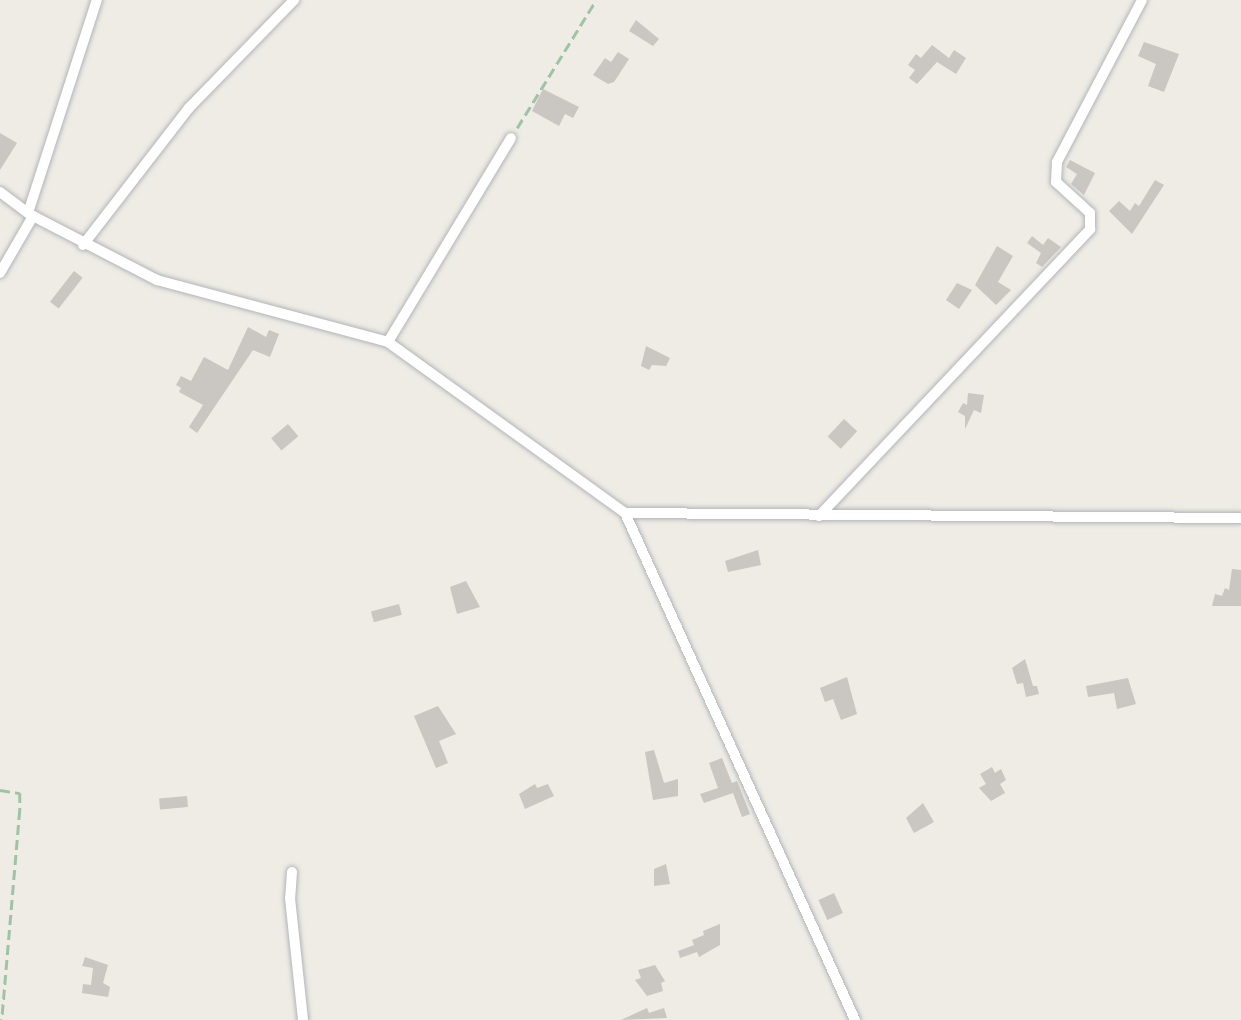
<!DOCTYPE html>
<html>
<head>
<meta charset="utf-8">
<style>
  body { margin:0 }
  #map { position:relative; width:1241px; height:1020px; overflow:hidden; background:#eeece5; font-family:"Roboto Condensed",sans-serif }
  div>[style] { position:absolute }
  .building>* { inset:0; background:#cac6c2; transform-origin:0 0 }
  .path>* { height:2.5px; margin-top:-1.25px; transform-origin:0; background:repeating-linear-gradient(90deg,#9ec4a6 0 10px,transparent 0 15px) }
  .roads { filter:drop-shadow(0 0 2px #b2b5b9) drop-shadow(0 0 2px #b2b5b9) }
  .minor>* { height:10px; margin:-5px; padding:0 5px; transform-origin:5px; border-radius:5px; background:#fff }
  span { translate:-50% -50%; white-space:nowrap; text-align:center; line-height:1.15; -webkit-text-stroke:10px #fff; paint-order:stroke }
</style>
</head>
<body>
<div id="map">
  <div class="building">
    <div style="clip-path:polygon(636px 20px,659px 39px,653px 46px,629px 31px)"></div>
    <div style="clip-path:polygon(1144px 42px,1179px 54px,1164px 92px,1148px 86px,1156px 64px,1138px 56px)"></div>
    <div style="clip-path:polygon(932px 45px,949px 58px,954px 50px,966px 58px,956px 74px,937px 62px,917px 84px,909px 78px,915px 70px,908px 65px,916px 54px,921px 58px)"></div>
    <div style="clip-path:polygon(618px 52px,629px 59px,614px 82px,608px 84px,593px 75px,605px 58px,611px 62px)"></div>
    <div style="clip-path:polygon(543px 89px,579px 107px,573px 118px,565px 114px,559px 126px,532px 111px)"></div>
    <div style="clip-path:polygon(0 133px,17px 143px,0 170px)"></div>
    <div style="clip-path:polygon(1070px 160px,1095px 173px,1084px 195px,1071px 184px,1077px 174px,1066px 167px)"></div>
    <div style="clip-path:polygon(1155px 180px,1164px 185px,1132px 234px,1109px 211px,1119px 201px,1130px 211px,1135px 203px,1139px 206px)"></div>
    <div style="clip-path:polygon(1032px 236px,1043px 245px,1048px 238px,1061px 247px,1042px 267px,1036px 263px,1041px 253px,1027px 243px)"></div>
    <div style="clip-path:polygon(997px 246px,1013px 256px,998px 282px,1011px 290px,996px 305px,975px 285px)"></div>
    <div style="left:74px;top:271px;width:11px;height:39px;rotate:38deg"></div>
    <div style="clip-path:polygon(957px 283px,972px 290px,959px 309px,946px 300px)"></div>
    <div style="clip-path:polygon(248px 327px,266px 337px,269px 330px,279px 334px,270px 357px,253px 350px,197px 433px,189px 427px,203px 405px,179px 392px,181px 388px,176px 385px,181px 376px,191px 381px,204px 357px,228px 370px)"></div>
    <div style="clip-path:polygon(646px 346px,670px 358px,666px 366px,652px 365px,649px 370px,641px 366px)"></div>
    <div style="clip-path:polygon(968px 393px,984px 395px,981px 413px,974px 410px,965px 429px,965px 416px,958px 412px,963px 403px,967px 405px)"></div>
    <div style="left:844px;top:419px;width:18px;height:24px;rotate:43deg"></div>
    <div style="left:288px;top:424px;width:16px;height:22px;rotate:50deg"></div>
    <div style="clip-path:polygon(758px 550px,761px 565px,728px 572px,725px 561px)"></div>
    <div style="clip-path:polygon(1232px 569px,1241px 570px,1241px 606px,1212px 606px,1215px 594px,1222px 596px,1225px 588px,1229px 590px)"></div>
    <div style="clip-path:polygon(466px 581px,480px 607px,457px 614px,450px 587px)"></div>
    <div style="left:399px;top:604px;width:11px;height:29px;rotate:75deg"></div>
    <div style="clip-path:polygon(1025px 659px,1033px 686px,1037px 686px,1039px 694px,1026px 697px,1023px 683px,1017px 684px,1012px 668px)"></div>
    <div style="clip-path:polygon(847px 677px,857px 714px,841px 720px,833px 699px,825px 702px,820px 688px)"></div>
    <div style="clip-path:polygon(1128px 678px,1136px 704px,1117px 709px,1114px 693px,1088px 697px,1086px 686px)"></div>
    <div style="clip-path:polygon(438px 706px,456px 734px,439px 741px,448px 763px,436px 768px,414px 716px)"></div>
    <div style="clip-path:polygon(654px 750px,664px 783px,678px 779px,678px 796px,653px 800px,645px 752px)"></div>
    <div style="clip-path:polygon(722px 758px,732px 783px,737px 781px,750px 814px,742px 817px,733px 793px,704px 803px,700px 794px,718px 788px,709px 763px)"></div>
    <div style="clip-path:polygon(992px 767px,995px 773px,1001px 769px,1006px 780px,1000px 784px,1005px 793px,991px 801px,979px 788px,986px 784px,980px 774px)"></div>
    <div style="clip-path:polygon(535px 784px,537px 788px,548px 784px,554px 796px,525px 809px,519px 794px)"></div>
    <div style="left:187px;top:796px;width:11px;height:28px;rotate:85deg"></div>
    <div style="clip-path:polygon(923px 803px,934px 822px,914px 833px,906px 818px)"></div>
    <div style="clip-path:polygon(666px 864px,670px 884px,654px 886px,654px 869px)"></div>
    <div style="left:834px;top:893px;width:22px;height:17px;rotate:66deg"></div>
    <div style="clip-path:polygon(720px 924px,720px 945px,699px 957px,697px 952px,680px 958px,678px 951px,694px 945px,692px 940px,704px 935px,703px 931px)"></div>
    <div style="clip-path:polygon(85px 957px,108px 965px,103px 983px,110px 987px,108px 997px,82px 993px,83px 984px,91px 985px,93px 968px,82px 966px)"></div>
    <div style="clip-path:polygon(655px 965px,665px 981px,661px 983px,663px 991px,647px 996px,635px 980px,641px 978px,638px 970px)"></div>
    <div style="clip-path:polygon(647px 1008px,649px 1013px,664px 1008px,667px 1018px,621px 1020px)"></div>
  </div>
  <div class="path">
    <div style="left:517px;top:128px;width:150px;rotate:-58.3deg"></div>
    <div style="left:0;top:790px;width:20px;rotate:9deg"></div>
    <div style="left:20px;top:793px;width:17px;rotate:90deg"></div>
    <div style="left:20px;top:810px;width:211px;rotate:94.9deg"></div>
  </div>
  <div class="roads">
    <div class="minor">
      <div style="left:0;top:192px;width:40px;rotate:37deg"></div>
      <div style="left:28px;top:213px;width:224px;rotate:-72.1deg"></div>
      <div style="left:83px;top:245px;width:173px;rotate:-52.3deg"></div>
      <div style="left:189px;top:108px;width:151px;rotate:-45.8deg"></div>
      <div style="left:0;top:273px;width:66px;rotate:-59.9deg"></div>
      <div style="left:33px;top:216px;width:140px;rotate:27.3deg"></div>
      <div style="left:157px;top:280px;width:239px;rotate:15deg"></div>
      <div style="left:388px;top:342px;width:292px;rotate:35.8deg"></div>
      <div style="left:625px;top:513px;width:616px;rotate:0.47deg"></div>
      <div style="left:388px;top:342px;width:238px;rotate:-58.9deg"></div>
      <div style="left:625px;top:513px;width:557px;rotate:65.6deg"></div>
      <div style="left:819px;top:516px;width:395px;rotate:-46.6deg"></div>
      <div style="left:1090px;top:229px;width:16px;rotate:-90deg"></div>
      <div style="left:1090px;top:213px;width:46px;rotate:-137.6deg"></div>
      <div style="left:1056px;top:182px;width:20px;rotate:-87deg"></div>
      <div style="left:1057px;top:162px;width:183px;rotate:-62.3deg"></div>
      <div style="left:292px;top:872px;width:26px;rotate:94deg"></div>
      <div style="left:290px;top:898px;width:123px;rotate:83.9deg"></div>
    </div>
  </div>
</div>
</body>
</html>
